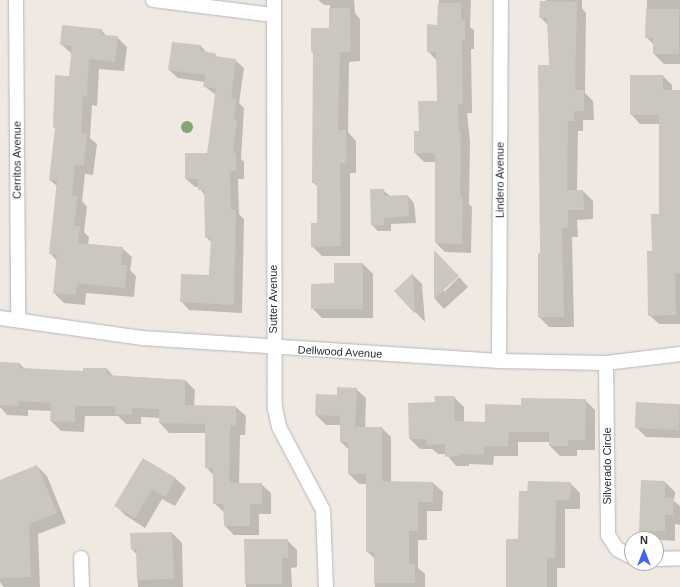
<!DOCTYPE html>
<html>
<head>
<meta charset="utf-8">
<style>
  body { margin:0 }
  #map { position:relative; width:680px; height:587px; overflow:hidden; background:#efe9e1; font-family:Arial,sans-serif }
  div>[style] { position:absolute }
  .shadow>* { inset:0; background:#0003 }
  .building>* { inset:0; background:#cbc7bf; transform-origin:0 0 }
  .roads { filter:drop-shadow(0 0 1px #b4b7c1) drop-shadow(0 0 1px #b4b7c1) }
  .minor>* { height:14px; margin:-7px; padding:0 7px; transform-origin:7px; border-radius:7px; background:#fff }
  .trees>* { width:12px; height:12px; margin:-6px; border-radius:50%; background:#84a574 }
  span { translate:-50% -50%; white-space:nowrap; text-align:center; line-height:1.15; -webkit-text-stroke:3px #fff; paint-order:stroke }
  .street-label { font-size:11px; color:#2e2e2e }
  .north { position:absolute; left:624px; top:531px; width:40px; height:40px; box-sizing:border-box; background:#fff; border:1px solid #ababab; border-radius:50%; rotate:0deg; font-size:11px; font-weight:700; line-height:16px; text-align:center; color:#2e2e2e }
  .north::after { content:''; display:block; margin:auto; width:14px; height:18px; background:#4264fb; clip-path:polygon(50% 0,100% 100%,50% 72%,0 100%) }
</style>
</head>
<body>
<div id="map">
  <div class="shadow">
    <div style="clip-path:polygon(318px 0,354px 0,355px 13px,360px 19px,360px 61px,349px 62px,348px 132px,356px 141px,356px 173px,350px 173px,350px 256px,322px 256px,312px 246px,318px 224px,318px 187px,313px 182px,314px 55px,312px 52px,330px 29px,330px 5px,324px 5px)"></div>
    <div style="clip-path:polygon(432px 0,471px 0,470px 27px,474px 30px,474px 49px,471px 49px,472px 113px,467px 113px,470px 142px,469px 204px,472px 207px,471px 253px,445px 252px,436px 243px,436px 162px,424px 162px,415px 153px,420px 132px,438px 102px,437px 61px,428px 51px,438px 26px,439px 0)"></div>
    <div style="clip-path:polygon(546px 0,582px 0,582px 8px,586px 13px,585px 93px,593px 101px,594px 120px,583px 120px,583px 131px,578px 131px,577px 191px,583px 191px,593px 201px,593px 219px,577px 220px,578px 237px,572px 237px,574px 327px,549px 327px,539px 317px,550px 66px,548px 25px,540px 17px)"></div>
    <div style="clip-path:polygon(647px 0,680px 0,680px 64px,664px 64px,654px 54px,654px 45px,646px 37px)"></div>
    <div style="clip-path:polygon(101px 30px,108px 37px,117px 37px,127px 47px,124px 71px,99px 69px,97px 106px,92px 105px,90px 138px,97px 144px,93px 175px,85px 174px,82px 201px,87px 207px,84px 232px,89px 237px,88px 245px,122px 248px,132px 257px,130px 270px,136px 276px,134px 297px,86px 293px,85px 305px,64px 303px,54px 293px,57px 261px,50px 253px,58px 187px,50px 180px,56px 130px,54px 127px,69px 77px,72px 54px,61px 44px)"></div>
    <div style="clip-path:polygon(201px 46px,207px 53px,215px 54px,219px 58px,235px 60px,244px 68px,239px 103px,244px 108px,241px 159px,244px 162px,244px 179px,238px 179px,239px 214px,244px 219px,242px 313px,189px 310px,181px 301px,209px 276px,212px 243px,206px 237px,205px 196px,199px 187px,195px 187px,186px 179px,208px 154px,216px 95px,204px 86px,205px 82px,178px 78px,169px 70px)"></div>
    <div style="clip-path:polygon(663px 76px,672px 85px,672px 91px,680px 91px,680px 324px,659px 324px,649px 315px,653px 252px,660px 215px,660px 124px,640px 124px,631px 114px)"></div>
    <div style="clip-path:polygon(383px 190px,391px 197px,408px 196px,414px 203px,416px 223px,391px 224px,391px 231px,378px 231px,372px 225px)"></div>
    <div style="clip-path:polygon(435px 252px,444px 292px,459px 277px,468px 287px,444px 309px,435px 299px)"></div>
    <div style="clip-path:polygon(363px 264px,373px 274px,373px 318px,322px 318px,312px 308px,335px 284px)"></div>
    <div style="clip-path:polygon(413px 275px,422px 284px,425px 322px,395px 291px)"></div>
    <div style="clip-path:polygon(0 363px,20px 364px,25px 369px,84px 372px,107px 369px,113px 376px,185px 380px,195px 390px,194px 406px,236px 407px,246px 416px,245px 435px,240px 435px,239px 484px,261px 484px,271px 493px,271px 514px,259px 514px,259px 535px,234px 535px,225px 526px,225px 513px,214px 503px,214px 476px,206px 467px,206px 433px,169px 433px,160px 423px,160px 418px,141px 417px,141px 424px,126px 424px,118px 416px,85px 416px,84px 432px,61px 431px,51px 421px,52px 411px,28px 410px,28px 416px,7px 415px,0 407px)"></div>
    <div style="clip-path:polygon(356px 389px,366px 398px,365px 428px,382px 428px,391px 437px,391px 482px,433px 483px,443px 492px,442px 511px,427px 511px,427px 540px,418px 540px,418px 568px,425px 574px,425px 587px,375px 587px,375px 559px,367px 551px,367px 484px,359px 484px,349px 474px,349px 450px,341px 442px,341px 425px,326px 425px,316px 415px,338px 396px)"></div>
    <div style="clip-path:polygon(454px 397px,464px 407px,464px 423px,486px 423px,522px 406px,585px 400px,595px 410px,595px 450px,577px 450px,577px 456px,560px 456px,550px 446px,550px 442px,518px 442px,518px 456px,494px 456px,493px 465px,469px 464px,469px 466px,456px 466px,446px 454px,438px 454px,432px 449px,420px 449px,410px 439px,409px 404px,436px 403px)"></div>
    <div style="clip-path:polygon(680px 405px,680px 438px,646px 437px,636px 427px)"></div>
    <div style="clip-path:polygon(143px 459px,176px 479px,186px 488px,175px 506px,162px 499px,145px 528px,125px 515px,115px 505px)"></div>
    <div style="clip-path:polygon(37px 466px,47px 476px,66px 523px,38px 534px,40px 587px,4px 587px,0 582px,0 481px)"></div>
    <div style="clip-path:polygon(665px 482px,675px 492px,674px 501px,680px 506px,680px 525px,675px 524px,675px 541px,649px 539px,640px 530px)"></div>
    <div style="clip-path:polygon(570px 483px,580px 493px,580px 509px,565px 509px,565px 568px,557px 568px,557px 587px,507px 587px,528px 492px)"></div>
    <div style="clip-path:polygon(172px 533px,182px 543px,183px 587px,138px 587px,137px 555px,132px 549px,131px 534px)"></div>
    <div style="clip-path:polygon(245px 540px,287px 540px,297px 550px,297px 567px,291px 568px,292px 587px,246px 587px)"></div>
  </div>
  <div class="building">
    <div style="clip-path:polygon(540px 1px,577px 2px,575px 90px,584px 90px,584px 111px,574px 111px,574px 121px,568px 121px,567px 190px,583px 190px,584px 210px,568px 210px,568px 227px,562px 228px,564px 317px,538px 317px,538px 253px,540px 253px,538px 65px,549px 65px,547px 18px,539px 18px)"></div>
    <div style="clip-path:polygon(438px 3px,461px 3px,461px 20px,465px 20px,465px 40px,462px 40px,463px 104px,458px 104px,459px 132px,461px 132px,460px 197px,463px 197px,462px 244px,435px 243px,435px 153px,414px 153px,414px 131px,419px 131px,418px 101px,437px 101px,436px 52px,427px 52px,427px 24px,437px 25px)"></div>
    <div style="clip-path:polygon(329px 8px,350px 8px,351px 52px,340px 52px,338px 130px,346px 130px,347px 163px,340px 163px,341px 246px,311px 247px,311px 223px,317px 223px,317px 183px,312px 183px,313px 52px,311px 52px,311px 28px,329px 28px)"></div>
    <div style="clip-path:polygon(646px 9px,679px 9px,679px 54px,653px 54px,653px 38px,645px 38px)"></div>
    <div style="clip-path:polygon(62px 25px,102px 29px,101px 35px,118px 36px,115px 62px,89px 59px,87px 96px,83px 96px,81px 133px,87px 134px,84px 165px,75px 165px,72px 195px,78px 196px,74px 226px,80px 226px,78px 243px,123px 247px,121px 265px,127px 265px,125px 288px,77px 283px,76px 295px,53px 293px,57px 254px,49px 254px,57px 181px,49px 180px,55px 128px,53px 128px,55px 75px,69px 76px,72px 46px,60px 45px)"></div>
    <div style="clip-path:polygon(172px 42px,201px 45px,200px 51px,215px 53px,215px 56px,236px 59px,231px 98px,236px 98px,234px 119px,237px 119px,233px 153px,236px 153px,236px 171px,230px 171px,231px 210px,236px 210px,234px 305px,180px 302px,181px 274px,209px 275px,211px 238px,205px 238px,204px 190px,198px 190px,198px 179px,185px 179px,185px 153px,207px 153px,216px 88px,203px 87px,205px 75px,168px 70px)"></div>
    <div style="clip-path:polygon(630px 75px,663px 75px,663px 90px,680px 90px,680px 273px,675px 273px,676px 315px,648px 316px,647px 251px,652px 251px,651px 214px,659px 214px,659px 115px,630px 115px)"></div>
    <div style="clip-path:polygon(370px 189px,384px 189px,384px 196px,408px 195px,409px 216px,384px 218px,384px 225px,371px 225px)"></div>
    <div style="clip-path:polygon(434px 250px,459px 276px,434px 299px)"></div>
    <div style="clip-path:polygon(334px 263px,363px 263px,363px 309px,311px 309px,311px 284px,334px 283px)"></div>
    <div style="clip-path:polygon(413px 273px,415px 314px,394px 291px)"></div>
    <div style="clip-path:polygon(0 362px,20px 363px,20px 368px,83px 371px,83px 368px,107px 368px,107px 375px,185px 380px,185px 405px,236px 406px,236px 426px,230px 425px,229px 483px,262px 483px,262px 504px,250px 504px,250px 526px,224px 526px,223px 504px,213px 504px,213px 468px,205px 468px,205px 424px,159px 423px,159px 409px,132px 408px,132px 415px,115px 414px,115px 406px,75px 406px,75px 422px,50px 421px,51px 403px,19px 401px,18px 406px,0 405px)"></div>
    <div style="clip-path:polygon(337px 387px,357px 388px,355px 427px,382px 427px,382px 481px,433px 482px,433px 502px,418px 502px,418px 531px,409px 531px,409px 564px,415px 564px,415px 583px,374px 583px,374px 552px,366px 552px,366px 474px,348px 474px,348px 442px,340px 442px,340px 416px,315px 415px,316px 394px,337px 395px)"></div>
    <div style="clip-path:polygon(434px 396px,454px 396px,455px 421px,485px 422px,485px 404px,521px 405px,521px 398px,586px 399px,585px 440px,568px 440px,568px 446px,549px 446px,549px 432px,509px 432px,508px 447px,484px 446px,484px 455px,459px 454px,459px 456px,445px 457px,445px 444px,427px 445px,426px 439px,409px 439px,408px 403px,435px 402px)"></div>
    <div style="left:636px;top:402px;width:44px;height:26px;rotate:3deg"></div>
    <div style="clip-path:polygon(143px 458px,176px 478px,165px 497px,152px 489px,135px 518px,114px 506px)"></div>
    <div style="clip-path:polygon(37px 465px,57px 513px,29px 524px,31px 577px,0 578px,0 480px)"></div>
    <div style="clip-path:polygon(641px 480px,665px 481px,665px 498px,674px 498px,673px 515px,665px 515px,665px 531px,639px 531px)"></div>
    <div style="clip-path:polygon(528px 481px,571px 482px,570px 500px,556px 500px,555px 558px,547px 558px,547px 587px,506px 587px,506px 539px,518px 539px,519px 491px,527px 491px)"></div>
    <div style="clip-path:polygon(172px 532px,174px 579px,137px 580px,136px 549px,131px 550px,130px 533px)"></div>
    <div style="clip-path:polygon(244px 539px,288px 539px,288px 558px,282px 558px,282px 584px,245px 584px)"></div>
  </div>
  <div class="roads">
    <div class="minor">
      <div style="left:16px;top:0;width:320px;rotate:89.6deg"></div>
      <div style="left:153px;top:0;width:122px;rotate:7.1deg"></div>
      <div style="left:274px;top:0;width:408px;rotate:89.9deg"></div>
      <div style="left:275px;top:408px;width:19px;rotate:78deg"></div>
      <div style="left:279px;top:427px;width:94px;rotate:62.1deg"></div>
      <div style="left:323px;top:510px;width:77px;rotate:87.8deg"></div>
      <div style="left:0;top:318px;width:143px;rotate:8deg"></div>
      <div style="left:142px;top:338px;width:358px;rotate:3.7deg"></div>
      <div style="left:499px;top:361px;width:107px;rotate:1.1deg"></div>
      <div style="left:606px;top:363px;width:75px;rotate:-6.9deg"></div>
      <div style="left:499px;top:361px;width:361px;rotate:-89.7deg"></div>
      <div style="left:606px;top:363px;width:172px;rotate:89.3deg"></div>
      <div style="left:608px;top:535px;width:17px;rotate:57deg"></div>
      <div style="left:617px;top:549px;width:17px;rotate:28deg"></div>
      <div style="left:81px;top:558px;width:29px;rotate:88deg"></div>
      <div style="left:656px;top:559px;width:24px;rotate:-2deg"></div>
    </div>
  </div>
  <div class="trees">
    <div style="left:187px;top:127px"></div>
  </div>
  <div class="street-label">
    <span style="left:17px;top:160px;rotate:-90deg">Cerritos Avenue</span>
    <span style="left:500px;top:180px;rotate:-90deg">Lindero Avenue</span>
    <span style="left:273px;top:299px;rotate:-90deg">Sutter Avenue</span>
    <span style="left:340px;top:352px;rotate:3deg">Dellwood Avenue</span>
    <span style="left:607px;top:466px;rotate:-90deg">Silverado Circle</span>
  </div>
  <div class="north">N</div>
</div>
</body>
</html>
